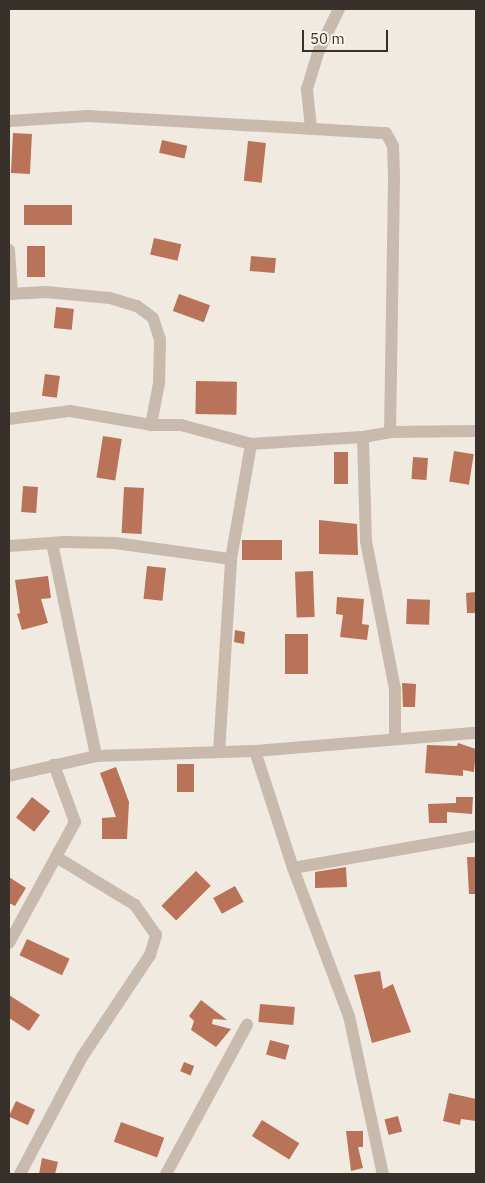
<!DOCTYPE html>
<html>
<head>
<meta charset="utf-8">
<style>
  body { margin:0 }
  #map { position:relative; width:485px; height:1183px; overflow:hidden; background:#f1eae1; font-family:"IBM Plex Sans",sans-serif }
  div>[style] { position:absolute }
  .building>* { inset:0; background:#b87358; transform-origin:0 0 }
  .minor>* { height:12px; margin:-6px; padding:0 6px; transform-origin:6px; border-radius:6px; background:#c8bbae }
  span { translate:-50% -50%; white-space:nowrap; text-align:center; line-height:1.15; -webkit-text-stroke:5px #f9f4ed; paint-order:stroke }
  .frame { position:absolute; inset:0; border:10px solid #37302b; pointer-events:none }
  .scale { position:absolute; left:302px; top:30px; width:86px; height:22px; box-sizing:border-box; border:2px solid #37302b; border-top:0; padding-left:6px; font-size:15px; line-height:18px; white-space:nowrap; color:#37302b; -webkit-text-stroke:4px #f9f4ed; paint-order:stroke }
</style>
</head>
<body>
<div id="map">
  <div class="building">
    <div style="left:13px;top:133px;width:19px;height:40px;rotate:3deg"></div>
    <div style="left:162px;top:140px;width:26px;height:13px;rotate:13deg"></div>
    <div style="left:248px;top:141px;width:18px;height:40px;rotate:6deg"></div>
    <div style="left:72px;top:205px;width:20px;height:48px;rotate:90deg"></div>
    <div style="left:154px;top:238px;width:28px;height:17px;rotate:13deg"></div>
    <div style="left:27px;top:246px;width:18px;height:31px"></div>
    <div style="left:251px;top:256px;width:25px;height:15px;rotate:5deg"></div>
    <div style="left:179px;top:294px;width:33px;height:18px;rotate:20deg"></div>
    <div style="left:56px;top:307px;width:18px;height:21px;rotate:6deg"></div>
    <div style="left:45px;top:374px;width:15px;height:22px;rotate:8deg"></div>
    <div style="left:196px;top:381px;width:41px;height:33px;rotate:1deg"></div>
    <div style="left:103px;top:436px;width:19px;height:42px;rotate:9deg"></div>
    <div style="left:454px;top:451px;width:20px;height:31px;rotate:9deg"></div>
    <div style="left:334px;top:452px;width:14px;height:32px"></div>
    <div style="left:413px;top:457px;width:15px;height:22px;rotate:4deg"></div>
    <div style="left:23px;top:486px;width:15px;height:26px;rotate:4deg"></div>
    <div style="left:124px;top:487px;width:20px;height:46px;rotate:3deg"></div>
    <div style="clip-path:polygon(319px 520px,357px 524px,358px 555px,319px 554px)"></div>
    <div style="left:242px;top:540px;width:40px;height:20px"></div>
    <div style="left:147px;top:566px;width:19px;height:33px;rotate:6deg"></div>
    <div style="left:313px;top:571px;width:46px;height:18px;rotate:88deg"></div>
    <div style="clip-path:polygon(48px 576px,51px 598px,41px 599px,48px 623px,22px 630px,17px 614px,20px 613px,15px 580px)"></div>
    <div style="clip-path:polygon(476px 592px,476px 613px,467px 613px,466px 593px)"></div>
    <div style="clip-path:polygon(337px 597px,364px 599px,362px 624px,369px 625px,367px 640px,340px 637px,343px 615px,336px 614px)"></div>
    <div style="left:407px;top:599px;width:23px;height:25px;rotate:2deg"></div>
    <div style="clip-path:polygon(235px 630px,245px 632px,244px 644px,234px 642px)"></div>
    <div style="left:285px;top:634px;width:23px;height:40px"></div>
    <div style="clip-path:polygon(402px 683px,416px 684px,415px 707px,403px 707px)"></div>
    <div style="clip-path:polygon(458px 743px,476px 749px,474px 772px,463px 770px,463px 776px,425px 773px,427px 745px,457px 746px)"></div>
    <div style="left:177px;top:764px;width:17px;height:28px"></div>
    <div style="clip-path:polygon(116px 767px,129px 802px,127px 839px,102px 839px,102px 818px,116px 817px,100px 773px)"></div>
    <div style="left:32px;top:797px;width:23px;height:26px;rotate:38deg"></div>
    <div style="clip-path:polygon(456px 797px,473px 797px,472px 814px,447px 812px,447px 823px,429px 823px,428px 804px,456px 803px)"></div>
    <div style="clip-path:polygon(467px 857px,476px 857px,476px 894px,469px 894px)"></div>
    <div style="clip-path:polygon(346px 867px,347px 887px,315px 888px,315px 872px)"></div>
    <div style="left:196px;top:871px;width:21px;height:49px;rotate:45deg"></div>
    <div style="clip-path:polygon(9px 877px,26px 888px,15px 906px,9px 903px)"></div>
    <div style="left:235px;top:886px;width:18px;height:25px;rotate:61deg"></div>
    <div style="left:27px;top:939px;width:47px;height:18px;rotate:25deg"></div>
    <div style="clip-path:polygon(380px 971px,383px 989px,393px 984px,411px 1032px,372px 1043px,354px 975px)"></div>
    <div style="clip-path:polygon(9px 995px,40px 1015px,29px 1031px,9px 1018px)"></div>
    <div style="clip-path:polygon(201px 1000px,227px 1020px,213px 1019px,212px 1024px,231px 1029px,216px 1047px,191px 1030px,194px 1021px,189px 1016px)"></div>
    <div style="left:260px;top:1004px;width:35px;height:18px;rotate:5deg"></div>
    <div style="left:270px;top:1040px;width:20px;height:15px;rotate:15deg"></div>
    <div style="left:184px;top:1062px;width:11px;height:10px;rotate:22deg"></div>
    <div style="clip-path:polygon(449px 1093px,476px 1099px,476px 1121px,461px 1119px,460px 1125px,443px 1121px)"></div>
    <div style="left:16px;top:1101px;width:21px;height:17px;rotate:25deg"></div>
    <div style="left:398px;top:1116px;width:16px;height:14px;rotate:75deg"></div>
    <div style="left:262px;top:1120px;width:44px;height:19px;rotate:32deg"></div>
    <div style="left:121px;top:1122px;width:46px;height:21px;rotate:20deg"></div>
    <div style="clip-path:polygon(346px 1131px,363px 1131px,363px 1147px,358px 1147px,363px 1168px,351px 1171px)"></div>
    <div style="clip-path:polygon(42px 1158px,58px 1162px,55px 1174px,39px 1174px)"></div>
  </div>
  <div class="minor">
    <div style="left:9px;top:121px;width:79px;rotate:-3.6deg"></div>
    <div style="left:88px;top:116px;width:298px;rotate:3.3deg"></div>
    <div style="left:386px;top:133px;width:15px;rotate:62deg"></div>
    <div style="left:393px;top:146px;width:34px;rotate:88deg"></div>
    <div style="left:394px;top:180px;width:252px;rotate:90.9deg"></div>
    <div style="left:311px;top:128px;width:39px;rotate:-96deg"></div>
    <div style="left:307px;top:89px;width:41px;rotate:-72.9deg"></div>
    <div style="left:319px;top:50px;width:46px;rotate:-64deg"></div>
    <div style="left:9px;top:250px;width:44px;rotate:86.1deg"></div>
    <div style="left:9px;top:294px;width:37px;rotate:-3deg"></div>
    <div style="left:46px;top:292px;width:64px;rotate:5.4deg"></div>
    <div style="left:110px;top:298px;width:28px;rotate:17deg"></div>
    <div style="left:137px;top:306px;width:20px;rotate:37deg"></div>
    <div style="left:153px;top:318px;width:23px;rotate:72deg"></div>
    <div style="left:160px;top:340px;width:43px;rotate:91.3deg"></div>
    <div style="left:159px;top:383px;width:43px;rotate:100.8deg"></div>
    <div style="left:9px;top:419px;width:62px;rotate:-7.5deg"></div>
    <div style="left:70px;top:411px;width:82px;rotate:9.8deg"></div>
    <div style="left:151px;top:425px;width:30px"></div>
    <div style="left:181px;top:425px;width:73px;rotate:15.2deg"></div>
    <div style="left:251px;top:444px;width:112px;rotate:-3.6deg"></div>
    <div style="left:52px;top:543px;width:217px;rotate:78.3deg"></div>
    <div style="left:9px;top:546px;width:55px;rotate:-4.2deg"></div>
    <div style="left:64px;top:542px;width:51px;rotate:1.1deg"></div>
    <div style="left:115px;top:543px;width:117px;rotate:7.9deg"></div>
    <div style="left:395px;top:737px;width:48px;rotate:-90deg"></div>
    <div style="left:395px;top:689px;width:151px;rotate:-101.1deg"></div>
    <div style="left:366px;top:541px;width:104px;rotate:-91.7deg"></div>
    <div style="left:363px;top:437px;width:27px;rotate:-10deg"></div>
    <div style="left:390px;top:432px;width:86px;rotate:-0.7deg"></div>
    <div style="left:255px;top:751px;width:123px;rotate:72deg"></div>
    <div style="left:293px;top:868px;width:158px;rotate:69.3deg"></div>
    <div style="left:349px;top:1016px;width:162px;rotate:77.9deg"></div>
    <div style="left:219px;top:752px;width:193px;rotate:-86.4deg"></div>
    <div style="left:231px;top:559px;width:117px;rotate:-80.1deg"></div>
    <div style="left:9px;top:776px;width:89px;rotate:-12.9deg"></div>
    <div style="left:96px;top:756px;width:159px;rotate:-1.8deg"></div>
    <div style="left:255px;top:751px;width:222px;rotate:-4.7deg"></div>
    <div style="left:293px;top:868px;width:186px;rotate:-9.9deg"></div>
    <div style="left:9px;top:943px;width:138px;rotate:-61.4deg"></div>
    <div style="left:75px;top:822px;width:61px;rotate:-110.2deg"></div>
    <div style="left:20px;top:1174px;width:132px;rotate:-62.1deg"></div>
    <div style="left:82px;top:1057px;width:123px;rotate:-56.3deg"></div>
    <div style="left:150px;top:955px;width:21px;rotate:-73deg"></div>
    <div style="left:156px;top:935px;width:37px;rotate:-125deg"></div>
    <div style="left:135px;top:905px;width:90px;rotate:-148.6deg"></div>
    <div style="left:166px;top:1174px;width:170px;rotate:-61.5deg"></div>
  </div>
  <div class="frame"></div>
  <div class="scale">50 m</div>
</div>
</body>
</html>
